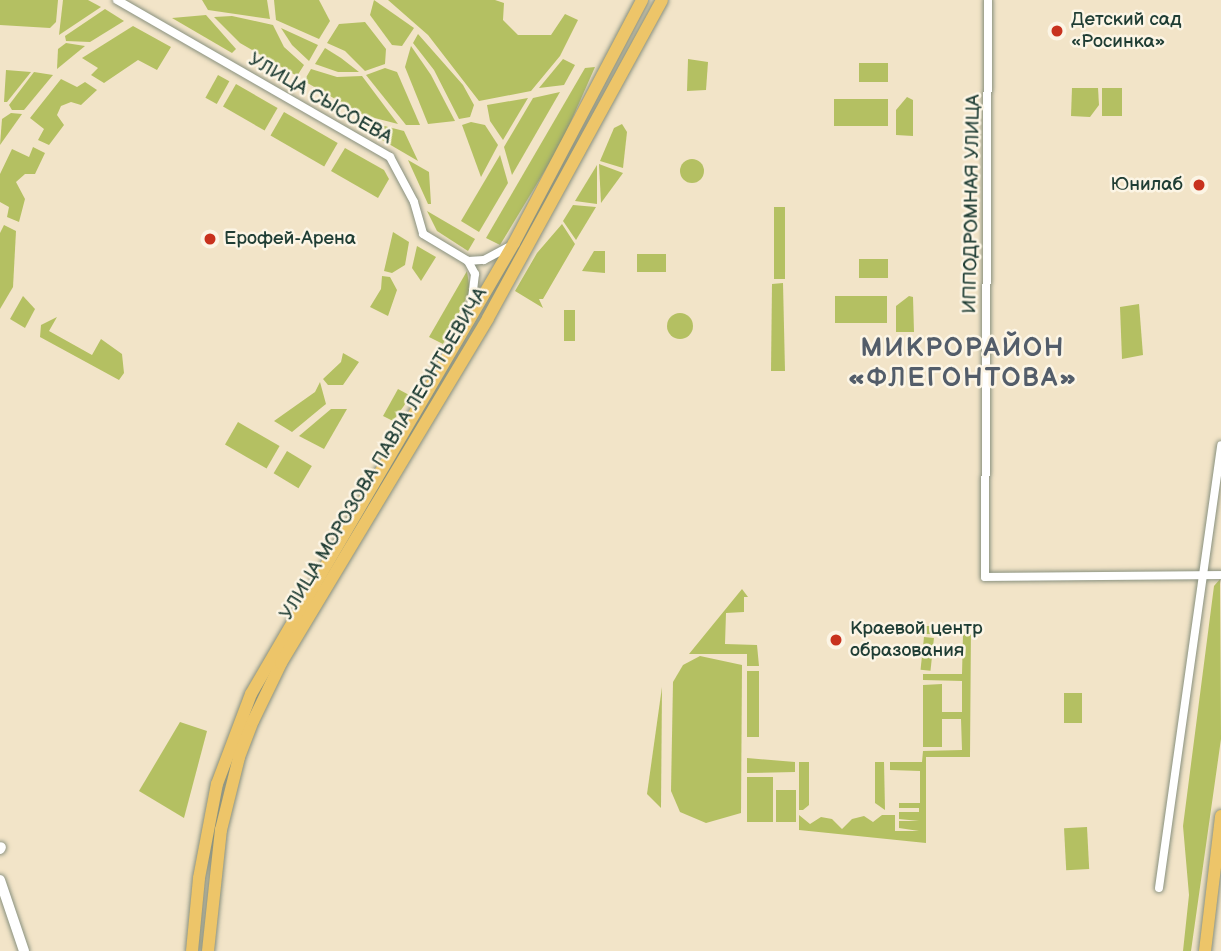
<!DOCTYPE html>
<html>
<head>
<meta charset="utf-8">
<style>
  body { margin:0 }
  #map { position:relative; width:1221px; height:951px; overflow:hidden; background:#f2e4c8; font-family:"Balsamiq Sans",sans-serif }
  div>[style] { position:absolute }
  .green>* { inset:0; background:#b4c062; transform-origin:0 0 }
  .round { border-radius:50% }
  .roads { filter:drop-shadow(0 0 2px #88907e) drop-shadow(0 0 2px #88907e) }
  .minor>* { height:8px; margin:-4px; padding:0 4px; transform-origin:4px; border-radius:4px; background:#fff }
  .tertiary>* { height:10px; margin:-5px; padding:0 5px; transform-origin:5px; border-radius:5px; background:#fff }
  .primary>* { height:12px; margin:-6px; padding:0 6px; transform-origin:6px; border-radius:6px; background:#edc569 }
  .dots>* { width:19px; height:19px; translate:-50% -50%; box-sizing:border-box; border:4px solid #fcf5e5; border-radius:50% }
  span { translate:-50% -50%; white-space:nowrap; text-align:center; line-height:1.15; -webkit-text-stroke:5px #fcf5e5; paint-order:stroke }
  .poi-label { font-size:19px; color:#1f3d34 }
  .left { translate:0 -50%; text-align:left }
  .right { translate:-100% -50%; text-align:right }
  .street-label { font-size:19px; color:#1f3d34 }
  .district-label { font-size:26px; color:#535d6a; font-weight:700; letter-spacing:2px }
</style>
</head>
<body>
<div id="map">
  <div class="green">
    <div style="clip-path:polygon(0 0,58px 0,56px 22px,50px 28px,0 25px)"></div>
    <div style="clip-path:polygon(63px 0,88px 0,101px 7px,59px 35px)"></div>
    <div style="clip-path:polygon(202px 0,267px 0,270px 19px,208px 10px)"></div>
    <div style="clip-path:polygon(274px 0,319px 0,330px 21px,319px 39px,276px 20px)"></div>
    <div style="clip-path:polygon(374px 0,414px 28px,402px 46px,392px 45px,370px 15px)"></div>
    <div style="clip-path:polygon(388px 0,495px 0,504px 3px,503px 20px,518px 35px,551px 35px,565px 14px,578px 20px,560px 56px,531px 91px,479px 101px,428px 35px)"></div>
    <div style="clip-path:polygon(105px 9px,124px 21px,90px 42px,66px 41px,65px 36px)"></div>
    <div style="clip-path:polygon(206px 15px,236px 49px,232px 53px,172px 18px)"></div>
    <div style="clip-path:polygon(232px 16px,273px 25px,284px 47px,304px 65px,297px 76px,240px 43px,214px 17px)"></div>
    <div style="clip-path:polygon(365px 22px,386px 49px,385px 64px,365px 71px,345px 51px,327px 43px,339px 24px)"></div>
    <div style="clip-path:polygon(133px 26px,171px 47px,157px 70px,138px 60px,104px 83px,91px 75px,98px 68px,82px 58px)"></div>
    <div style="clip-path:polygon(281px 28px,318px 45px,309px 61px,292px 45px)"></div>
    <div style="clip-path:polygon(418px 34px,463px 85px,474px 105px,470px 117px,459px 119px,434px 70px,413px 43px)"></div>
    <div style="clip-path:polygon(66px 43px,85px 46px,57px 69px,58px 49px)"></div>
    <div style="clip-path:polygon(411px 46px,431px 75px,455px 121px,428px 124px,405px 67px)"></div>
    <div style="clip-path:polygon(325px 48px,341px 58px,359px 72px,338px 72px,315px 64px)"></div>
    <div style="clip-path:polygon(563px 59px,575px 65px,564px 85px,539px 88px)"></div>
    <div style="clip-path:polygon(688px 59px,708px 62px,706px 90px,687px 91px)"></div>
    <div style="left:859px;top:63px;width:29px;height:19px"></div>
    <div style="clip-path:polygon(595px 67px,561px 144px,500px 245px,486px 238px,585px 68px)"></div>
    <div style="clip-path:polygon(385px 68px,397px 72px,420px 125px,406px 125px,366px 75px)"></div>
    <div style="clip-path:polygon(311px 69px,337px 77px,362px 76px,398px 124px,363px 115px,304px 81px)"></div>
    <div style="clip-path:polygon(6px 70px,31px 72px,7px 102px,4px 102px)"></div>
    <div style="clip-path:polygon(34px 72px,53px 75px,24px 110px,12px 110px,9px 105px)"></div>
    <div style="left:218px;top:75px;width:13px;height:26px;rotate:29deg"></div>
    <div style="clip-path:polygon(61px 79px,77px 87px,85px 82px,97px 90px,81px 105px,71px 102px,61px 106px,57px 115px,64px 125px,49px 145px,38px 140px,44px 129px,30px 118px)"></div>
    <div style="left:236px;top:84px;width:48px;height:26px;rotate:30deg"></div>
    <div style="clip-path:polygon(1072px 88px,1098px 88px,1099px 105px,1090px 117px,1071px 116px)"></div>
    <div style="left:1102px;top:88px;width:20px;height:28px"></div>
    <div style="clip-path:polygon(560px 92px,512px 175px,504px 147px,533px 98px)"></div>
    <div style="clip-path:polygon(907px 97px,913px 100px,913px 136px,896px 135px,896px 110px)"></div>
    <div style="clip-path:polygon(528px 98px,503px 140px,490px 121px,487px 105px)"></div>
    <div style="left:834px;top:99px;width:54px;height:27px"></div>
    <div style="left:284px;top:112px;width:62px;height:27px;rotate:30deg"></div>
    <div style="clip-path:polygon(11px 113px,22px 114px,0 145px,2px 119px)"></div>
    <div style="clip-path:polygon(361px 120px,404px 131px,418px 161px,358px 126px)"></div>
    <div style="clip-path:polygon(471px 122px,485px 125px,498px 145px,481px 177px,462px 125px)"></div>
    <div style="clip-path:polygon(622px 124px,627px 132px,623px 168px,600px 161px,614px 128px)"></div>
    <div style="clip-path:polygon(33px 147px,45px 153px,35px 174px,25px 174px,16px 182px,25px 199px,19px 222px,7px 217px,9px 207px,0 202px,0 174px,12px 149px,29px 157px)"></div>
    <div style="clip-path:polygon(345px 148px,384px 170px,389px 179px,378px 198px,331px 171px)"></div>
    <div style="clip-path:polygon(500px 155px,508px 183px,479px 232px,461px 221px)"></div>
    <div class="round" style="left:680px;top:159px;width:24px;height:24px"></div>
    <div style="clip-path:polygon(408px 160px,429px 172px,431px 204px,428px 204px)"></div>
    <div style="clip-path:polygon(599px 164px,623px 173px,601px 203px)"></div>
    <div style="clip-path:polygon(597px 165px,597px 204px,575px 201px)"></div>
    <div style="clip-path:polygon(573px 205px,596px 207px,576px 240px,563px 221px)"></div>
    <div style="left:774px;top:207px;width:11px;height:72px"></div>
    <div style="clip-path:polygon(427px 211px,475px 239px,468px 251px,437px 231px)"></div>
    <div style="clip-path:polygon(562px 224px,575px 244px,543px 299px,539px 299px,543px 308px,515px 291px,537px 253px)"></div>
    <div style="clip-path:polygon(4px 225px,16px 231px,13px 287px,0 309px,0 233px)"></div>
    <div style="clip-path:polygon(393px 232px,409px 242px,405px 265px,392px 273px,384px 271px)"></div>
    <div style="clip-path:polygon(417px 246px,436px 257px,421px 281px,412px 268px)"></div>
    <div style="clip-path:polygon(594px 251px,605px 251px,605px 273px,582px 271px)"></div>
    <div style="left:637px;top:254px;width:29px;height:18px"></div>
    <div style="left:859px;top:259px;width:29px;height:19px"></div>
    <div style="clip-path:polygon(467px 271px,470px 291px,443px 344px,429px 337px)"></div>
    <div style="clip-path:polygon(382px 276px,390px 277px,397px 290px,388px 316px,370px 307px,381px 289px)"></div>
    <div style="clip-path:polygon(783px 283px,785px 371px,771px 371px,772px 284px)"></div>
    <div style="clip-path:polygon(23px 296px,35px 309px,25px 328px,10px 319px)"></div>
    <div style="left:887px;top:296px;width:27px;height:52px;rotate:90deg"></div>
    <div style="clip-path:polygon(909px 296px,913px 297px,914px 332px,896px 332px,896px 306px)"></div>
    <div style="clip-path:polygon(1139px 304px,1143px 355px,1122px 359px,1120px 307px)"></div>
    <div style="left:564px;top:310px;width:11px;height:31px"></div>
    <div class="round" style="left:667px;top:313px;width:26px;height:26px"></div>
    <div style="clip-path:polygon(57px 317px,49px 331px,92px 355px,101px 339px,122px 354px,124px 373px,119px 380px,40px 337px,41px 325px)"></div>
    <div style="clip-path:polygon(343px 353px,359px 362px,343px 385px,328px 385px,323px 379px,341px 362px)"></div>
    <div style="clip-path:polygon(320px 382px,326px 404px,321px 408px,292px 432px,274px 421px,315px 392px)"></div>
    <div style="clip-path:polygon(398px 389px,411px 396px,393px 421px,383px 416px)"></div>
    <div style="clip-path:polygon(331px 409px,347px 409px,324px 449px,299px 436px)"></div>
    <div style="left:238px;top:422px;width:48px;height:26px;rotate:30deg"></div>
    <div style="left:287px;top:451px;width:29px;height:26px;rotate:31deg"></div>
    <div style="clip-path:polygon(1220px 579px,1221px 739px,1191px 951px,1183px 951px,1189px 895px,1183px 826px,1214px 586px)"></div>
    <div style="clip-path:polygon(742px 589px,748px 597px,744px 597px,744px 612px,726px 613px,725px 644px,757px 645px,759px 666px,747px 666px,747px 654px,689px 654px)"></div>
    <div style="clip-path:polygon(924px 626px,971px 626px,970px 757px,926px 757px,926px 843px,799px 830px,799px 815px,810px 824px,821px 817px,832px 819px,842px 829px,852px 819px,864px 816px,873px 822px,882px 815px,895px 815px,895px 831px,919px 831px,899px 828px,899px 821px,919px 821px,899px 819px,899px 812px,919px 812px,919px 808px,899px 808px,899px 803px,920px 803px,920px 771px,890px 770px,890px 762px,922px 762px,923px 751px,962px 750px,961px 719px,942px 719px,942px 747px,923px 747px,923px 685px,942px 684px,942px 712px,962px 712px,962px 681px,923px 680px,923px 674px,962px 674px,963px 634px,924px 634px)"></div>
    <div style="left:924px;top:637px;width:10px;height:33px;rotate:6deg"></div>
    <div style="clip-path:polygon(700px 656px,742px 665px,741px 813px,706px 823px,680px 812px,671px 791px,673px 682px,683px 665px)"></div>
    <div style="left:747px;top:671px;width:12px;height:66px"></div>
    <div style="clip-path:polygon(662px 687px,661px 808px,647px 794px)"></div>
    <div style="left:1064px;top:693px;width:18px;height:30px"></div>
    <div style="clip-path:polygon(180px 722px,207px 731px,184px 818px,139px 791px)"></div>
    <div style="clip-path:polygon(747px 758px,795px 762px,795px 772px,747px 773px)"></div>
    <div style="clip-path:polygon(799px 762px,809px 762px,809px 805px,803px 810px,799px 810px)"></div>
    <div style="clip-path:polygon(875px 762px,884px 762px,885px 810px,875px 803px)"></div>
    <div style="left:747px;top:777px;width:26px;height:45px"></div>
    <div style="left:776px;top:790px;width:20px;height:32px"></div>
    <div style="left:1087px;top:827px;width:42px;height:23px;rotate:87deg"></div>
  </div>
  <div class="roads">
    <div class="minor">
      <div style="left:117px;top:0;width:315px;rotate:29.9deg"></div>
      <div style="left:390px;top:157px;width:51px;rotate:61.9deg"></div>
      <div style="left:414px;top:202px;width:33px;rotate:74deg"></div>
      <div style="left:423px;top:234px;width:52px;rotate:31deg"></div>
      <div style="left:468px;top:261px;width:15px;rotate:62deg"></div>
      <div style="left:475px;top:274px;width:38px;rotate:97deg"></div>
      <div style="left:988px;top:0;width:577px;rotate:90.3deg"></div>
      <div style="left:985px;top:577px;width:236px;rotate:-0.5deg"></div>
      <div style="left:468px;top:261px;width:16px;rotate:-4deg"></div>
      <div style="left:484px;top:260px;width:27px;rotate:-28deg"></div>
      <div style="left:1159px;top:888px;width:447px;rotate:-82deg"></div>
    </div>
    <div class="tertiary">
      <div style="left:0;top:849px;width:2px;rotate:-63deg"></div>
      <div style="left:0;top:880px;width:75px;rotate:71.3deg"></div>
    </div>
    <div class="primary">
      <div style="left:192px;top:951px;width:73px;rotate:-84.5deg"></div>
      <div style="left:199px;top:878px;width:96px;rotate:-79.2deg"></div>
      <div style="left:217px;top:784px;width:96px;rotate:-69.3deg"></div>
      <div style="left:251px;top:694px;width:522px;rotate:-59.75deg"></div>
      <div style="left:514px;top:243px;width:275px;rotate:-62.2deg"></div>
      <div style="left:208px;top:951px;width:122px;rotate:-83.9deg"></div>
      <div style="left:221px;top:830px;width:75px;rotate:-76.1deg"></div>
      <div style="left:239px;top:757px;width:39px;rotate:-69deg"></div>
      <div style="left:253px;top:721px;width:64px;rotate:-64.2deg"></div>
      <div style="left:281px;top:663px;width:402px;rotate:-59deg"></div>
      <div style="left:488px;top:318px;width:362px;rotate:-61.3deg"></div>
      <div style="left:1205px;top:951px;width:136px;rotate:-83.2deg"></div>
    </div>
  </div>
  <div class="dots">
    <div style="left:1057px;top:31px;background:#c8321e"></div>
    <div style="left:1199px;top:185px;background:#c8321e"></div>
    <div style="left:210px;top:239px;background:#c8321e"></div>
    <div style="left:836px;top:640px;background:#c8321e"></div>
  </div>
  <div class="poi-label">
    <span class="left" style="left:1071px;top:31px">Детский сад<br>«Росинка»</span>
    <span class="right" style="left:1183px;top:185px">Юнилаб</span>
    <span class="left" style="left:224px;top:239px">Ерофей-Арена</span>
    <span class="left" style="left:850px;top:640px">Краевой центр<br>образования</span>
  </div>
  <div class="street-label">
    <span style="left:320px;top:99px;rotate:30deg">УЛИЦА СЫСОЕВА</span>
    <span style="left:972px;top:204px;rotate:-89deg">ИППОДРОМНАЯ УЛИЦА</span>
    <span style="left:384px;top:454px;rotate:-59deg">УЛИЦА МОРОЗОВА ПАВЛА ЛЕОНТЬЕВИЧА</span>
  </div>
  <div class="district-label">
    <span style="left:963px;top:364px">МИКРОРАЙОН<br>«ФЛЕГОНТОВА»</span>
  </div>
</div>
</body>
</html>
